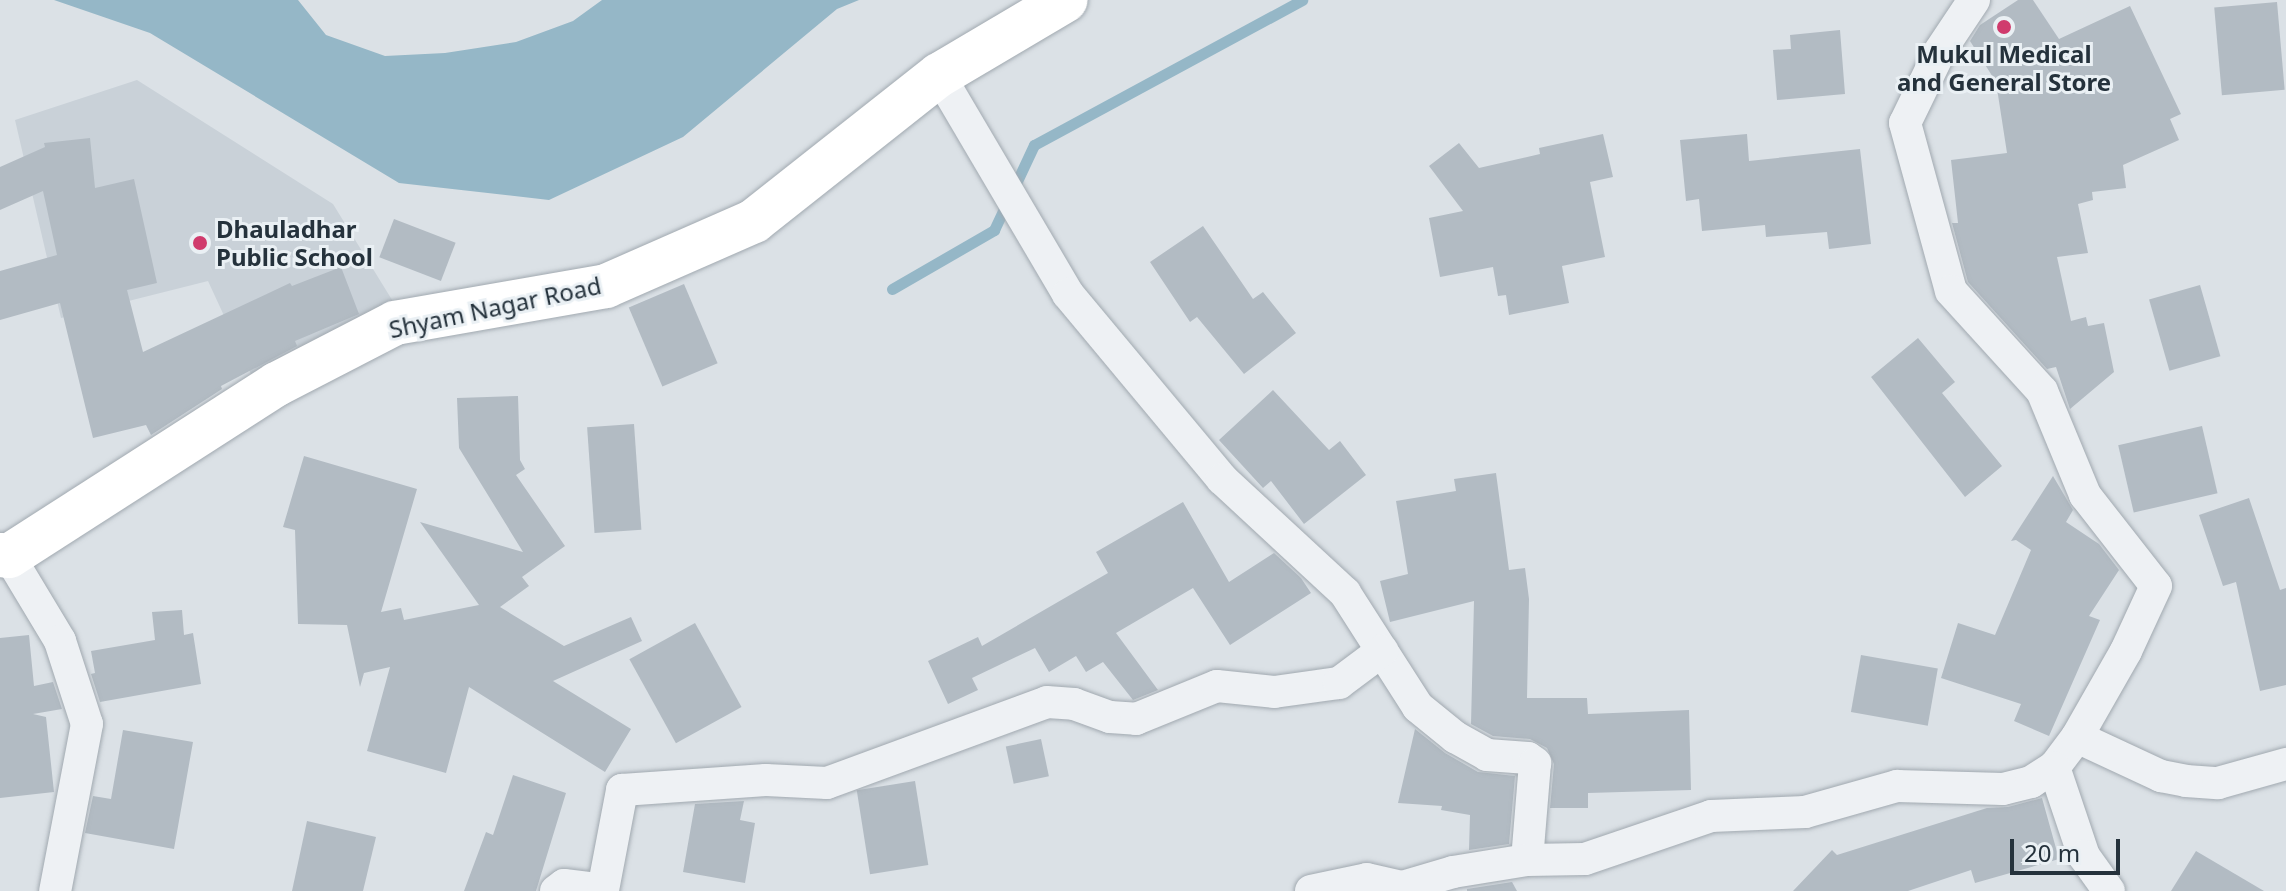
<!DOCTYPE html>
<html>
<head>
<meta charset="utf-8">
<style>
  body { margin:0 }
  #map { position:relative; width:2286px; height:891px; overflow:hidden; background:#dbe1e6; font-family:"Noto Sans",sans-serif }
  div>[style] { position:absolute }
  .built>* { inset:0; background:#c9d1d8 }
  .water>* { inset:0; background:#95b7c7 }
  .stream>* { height:11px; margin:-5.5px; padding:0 5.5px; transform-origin:5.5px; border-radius:5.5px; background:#95b7c7 }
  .building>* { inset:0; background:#b2bbc3; transform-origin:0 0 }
  .roads { filter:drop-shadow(0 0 2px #a1a9b0) drop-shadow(0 0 2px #a1a9b0) }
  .street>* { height:32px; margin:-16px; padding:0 16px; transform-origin:16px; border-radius:16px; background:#eef1f4 }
  .secondary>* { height:44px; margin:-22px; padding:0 22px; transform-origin:22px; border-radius:22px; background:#fff }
  .dots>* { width:22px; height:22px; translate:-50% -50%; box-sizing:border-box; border:4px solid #eaf0f4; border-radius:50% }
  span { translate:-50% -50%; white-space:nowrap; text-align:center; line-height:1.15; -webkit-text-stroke:6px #eaf0f4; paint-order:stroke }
  .poi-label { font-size:24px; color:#25323c; font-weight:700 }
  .left { translate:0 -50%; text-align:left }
  .street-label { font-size:24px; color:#25323c }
  .scale { position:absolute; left:2010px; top:839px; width:110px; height:36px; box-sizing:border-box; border:4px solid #25323c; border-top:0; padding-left:10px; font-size:24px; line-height:28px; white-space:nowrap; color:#25323c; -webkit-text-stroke:6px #eaf0f4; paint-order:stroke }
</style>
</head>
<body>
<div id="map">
  <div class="built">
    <div style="clip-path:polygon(137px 80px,333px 204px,397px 308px,256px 385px,208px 281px,61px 318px,15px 120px)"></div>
  </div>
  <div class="water">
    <div style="clip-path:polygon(54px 0,298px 0,326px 35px,385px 56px,445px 53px,516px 42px,573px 21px,602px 0,859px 0,837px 9px,683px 137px,549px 200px,399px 183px,150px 33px)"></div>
  </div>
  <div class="stream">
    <div style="left:892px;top:289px;width:118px;rotate:-30deg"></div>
    <div style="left:994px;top:230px;width:94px;rotate:-64.8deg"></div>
    <div style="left:1034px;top:145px;width:305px;rotate:-28.4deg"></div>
  </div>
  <div class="building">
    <div style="clip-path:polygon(2018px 0,2033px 0,2059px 39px,2130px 6px,2181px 114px,2170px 119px,2179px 140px,2123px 165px,2126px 188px,2092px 192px,2093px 200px,2078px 204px,2088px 253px,2057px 257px,2071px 321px,2086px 317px,2088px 326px,2104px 323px,2114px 372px,2070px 409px,2056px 367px,2047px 369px,1968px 282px,1952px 223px,1958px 223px,1951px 160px,2007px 153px,1996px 82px,1970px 41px,1980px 25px)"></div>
    <div style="left:2277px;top:2px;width:88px;height:63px;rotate:85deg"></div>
    <div style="clip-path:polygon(1840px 30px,1845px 94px,1777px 100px,1773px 50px,1791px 49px,1790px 35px)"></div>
    <div style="clip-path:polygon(1603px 134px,1613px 177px,1590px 182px,1605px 257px,1562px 266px,1569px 303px,1509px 315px,1506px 295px,1498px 296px,1493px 267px,1440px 277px,1429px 218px,1463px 211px,1429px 166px,1459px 143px,1479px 168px,1540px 154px,1539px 148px)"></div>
    <div style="clip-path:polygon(1747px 134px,1749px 161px,1860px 149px,1871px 244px,1829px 249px,1827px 232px,1766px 237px,1765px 225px,1702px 231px,1699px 199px,1686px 201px,1680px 140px)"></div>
    <div style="clip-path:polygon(90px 138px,95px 188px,134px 179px,157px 283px,127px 290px,143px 352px,290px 283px,292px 286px,341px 267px,359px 314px,295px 341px,297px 346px,221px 386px,222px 389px,151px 435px,146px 425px,93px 438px,60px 303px,0 320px,0 271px,57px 255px,43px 191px,0 210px,0 167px,45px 147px,44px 143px)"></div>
    <div style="left:394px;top:219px;width:66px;height:41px;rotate:21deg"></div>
    <div style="clip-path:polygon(1203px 226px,1253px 299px,1263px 292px,1296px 333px,1244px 374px,1197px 317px,1190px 322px,1150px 262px)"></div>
    <div style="left:684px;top:284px;width:86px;height:60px;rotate:67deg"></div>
    <div style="left:2200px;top:285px;width:74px;height:53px;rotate:74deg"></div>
    <div style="clip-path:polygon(1918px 338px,1955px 382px,1942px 393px,2002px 466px,1965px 497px,1871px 377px)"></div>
    <div style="clip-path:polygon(1273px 390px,1329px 450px,1340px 441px,1366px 475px,1304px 524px,1271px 481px,1263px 488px,1219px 440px)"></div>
    <div style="clip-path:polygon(518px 396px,520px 460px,525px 469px,516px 475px,565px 546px,522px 577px,529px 586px,500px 607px,564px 646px,631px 617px,642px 641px,553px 681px,631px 729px,605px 772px,469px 687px,446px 773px,367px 751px,390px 667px,364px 673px,360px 687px,347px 625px,298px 624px,295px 530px,283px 527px,304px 456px,417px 489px,381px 612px,401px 608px,404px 620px,479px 605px,420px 522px,523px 552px,459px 448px,457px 398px)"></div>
    <div style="left:634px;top:424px;width:106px;height:47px;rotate:86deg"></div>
    <div style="left:2202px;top:426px;width:69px;height:86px;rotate:77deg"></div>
    <div style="clip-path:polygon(1496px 473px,1509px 570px,1525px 568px,1529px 599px,1527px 698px,1587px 698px,1588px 714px,1689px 710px,1691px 790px,1588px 793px,1588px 808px,1550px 808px,1554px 764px,1547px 748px,1530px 739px,1493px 736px,1471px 724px,1474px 601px,1390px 622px,1380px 581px,1408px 574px,1396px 501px,1456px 491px,1454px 479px)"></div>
    <div style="clip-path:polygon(2053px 476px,2073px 510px,2066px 522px,2099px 544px,2119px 570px,2089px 616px,2100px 620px,2049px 736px,2014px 721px,2021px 704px,1941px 678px,1958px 623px,1995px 635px,2031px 550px,2016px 540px,2011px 541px)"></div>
    <div style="clip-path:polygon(2249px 498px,2280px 590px,2286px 588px,2286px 685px,2260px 691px,2236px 582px,2223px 586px,2199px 515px)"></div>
    <div style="clip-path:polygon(1183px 502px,1229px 582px,1274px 553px,1301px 578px,1311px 593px,1230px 645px,1193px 588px,1116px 633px,1158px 690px,1133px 700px,1103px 662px,1086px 672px,1076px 656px,1049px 672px,1035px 648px,972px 678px,978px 690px,948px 704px,928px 661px,978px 637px,982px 646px,1108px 573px,1096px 552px)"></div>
    <div style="clip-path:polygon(182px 610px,184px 635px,193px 633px,201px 684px,100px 702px,91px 674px,95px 673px,91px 651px,155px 640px,152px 612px)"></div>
    <div style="left:695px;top:623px;width:96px;height:75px;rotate:61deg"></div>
    <div style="clip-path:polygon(29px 635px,34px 686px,53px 682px,62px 709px,33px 714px,46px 717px,54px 792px,0 798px,0 638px)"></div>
    <div style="left:1861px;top:655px;width:78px;height:58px;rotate:10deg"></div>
    <div style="clip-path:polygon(1415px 729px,1445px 753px,1478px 772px,1515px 776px,1509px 844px,1469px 850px,1470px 815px,1441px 810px,1442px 806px,1398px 803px)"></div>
    <div style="clip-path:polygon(123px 730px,193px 742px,174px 849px,85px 833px,93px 796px,111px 799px)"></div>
    <div style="left:1041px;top:739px;width:38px;height:36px;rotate:78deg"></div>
    <div style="clip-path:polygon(513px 775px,566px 793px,536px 891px,464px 891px,486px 832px,493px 835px)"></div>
    <div style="left:915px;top:781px;width:85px;height:59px;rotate:81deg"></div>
    <div style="clip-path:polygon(2042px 798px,2059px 859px,1975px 883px,1971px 870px,1908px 891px,1793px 891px,1832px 850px,1837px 855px,1987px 808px,2008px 807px)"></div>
    <div style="clip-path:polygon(744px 801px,740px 820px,755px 823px,745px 883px,683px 872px,695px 804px)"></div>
    <div style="clip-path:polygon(307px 821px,376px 837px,363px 891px,292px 891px)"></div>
    <div style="clip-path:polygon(2196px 851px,2264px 891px,2171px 891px)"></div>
    <div style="clip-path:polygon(1512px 882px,1517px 891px,1467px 891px,1467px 889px)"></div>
  </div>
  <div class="roads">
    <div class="street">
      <div style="left:1974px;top:0;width:61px;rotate:123.7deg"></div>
      <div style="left:1940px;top:51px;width:80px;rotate:115.9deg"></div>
      <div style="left:1905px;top:123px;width:174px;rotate:74.7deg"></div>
      <div style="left:1951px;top:291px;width:135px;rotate:47.7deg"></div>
      <div style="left:2042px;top:391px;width:113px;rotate:67.5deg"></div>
      <div style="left:2085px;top:495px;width:115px;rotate:52deg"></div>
      <div style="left:2156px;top:586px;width:72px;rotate:114.8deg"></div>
      <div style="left:2126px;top:651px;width:99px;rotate:119.7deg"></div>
      <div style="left:2077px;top:737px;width:38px;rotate:127deg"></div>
      <div style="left:939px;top:75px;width:254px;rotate:59.5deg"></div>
      <div style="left:1068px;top:294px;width:241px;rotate:50.2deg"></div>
      <div style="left:1222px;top:479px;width:168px;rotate:42.8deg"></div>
      <div style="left:1345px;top:593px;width:135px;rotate:57.4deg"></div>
      <div style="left:1418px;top:707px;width:48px;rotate:39deg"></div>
      <div style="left:1455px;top:737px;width:37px;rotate:29deg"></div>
      <div style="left:1487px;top:755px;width:41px;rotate:4.2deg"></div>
      <div style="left:1528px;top:758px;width:9px;rotate:36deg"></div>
      <div style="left:1535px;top:763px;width:97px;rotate:94.7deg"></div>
      <div style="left:9px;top:556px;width:99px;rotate:59deg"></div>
      <div style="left:60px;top:641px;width:87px;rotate:72deg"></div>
      <div style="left:87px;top:724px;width:170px;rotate:100.8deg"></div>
      <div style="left:2077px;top:737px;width:93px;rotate:24.9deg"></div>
      <div style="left:2161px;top:776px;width:25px;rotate:11deg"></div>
      <div style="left:2186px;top:781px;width:32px;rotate:4deg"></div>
      <div style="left:2218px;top:783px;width:71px;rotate:-15.6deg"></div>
      <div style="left:556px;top:891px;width:10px;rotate:-37deg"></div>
      <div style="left:564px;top:885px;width:39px;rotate:7deg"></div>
      <div style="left:603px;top:890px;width:102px;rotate:-79.2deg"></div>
      <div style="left:622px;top:790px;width:144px;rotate:-4deg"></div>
      <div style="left:766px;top:780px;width:61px;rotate:2.8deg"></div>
      <div style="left:827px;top:783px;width:234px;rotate:-20.2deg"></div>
      <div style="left:1047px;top:702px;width:27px;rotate:4deg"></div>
      <div style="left:1074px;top:704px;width:38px;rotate:20deg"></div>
      <div style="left:1110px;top:717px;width:26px;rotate:4deg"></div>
      <div style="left:1136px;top:719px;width:87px;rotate:-22.2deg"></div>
      <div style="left:1217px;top:686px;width:57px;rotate:6deg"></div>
      <div style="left:1274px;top:692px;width:66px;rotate:-7.9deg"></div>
      <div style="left:1339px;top:683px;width:54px;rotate:-36.7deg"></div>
      <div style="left:1311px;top:891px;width:57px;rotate:-12.1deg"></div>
      <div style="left:1367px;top:879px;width:36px;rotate:13deg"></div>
      <div style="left:1402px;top:887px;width:53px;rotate:-16.4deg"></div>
      <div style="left:1453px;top:872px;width:75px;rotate:-9.2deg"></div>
      <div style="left:1527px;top:860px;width:58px;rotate:-1deg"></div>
      <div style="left:1585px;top:859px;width:133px;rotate:-18.8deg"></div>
      <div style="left:1711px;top:816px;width:94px;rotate:-2.4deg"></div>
      <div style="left:1805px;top:812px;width:96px;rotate:-15.8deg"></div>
      <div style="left:1897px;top:786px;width:106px;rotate:1.6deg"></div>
      <div style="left:2003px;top:789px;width:29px;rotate:-14deg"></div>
      <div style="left:2031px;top:782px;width:27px;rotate:-33deg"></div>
      <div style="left:2054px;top:767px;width:94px;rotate:71.4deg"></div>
      <div style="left:2084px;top:856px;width:43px;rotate:54.5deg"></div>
    </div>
    <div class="secondary">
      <div style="left:0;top:555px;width:9px;rotate:6deg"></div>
      <div style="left:9px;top:556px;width:318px;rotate:-32.7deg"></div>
      <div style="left:277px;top:384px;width:133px;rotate:-27.3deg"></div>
      <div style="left:395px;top:323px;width:214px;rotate:-9.9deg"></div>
      <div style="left:606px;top:286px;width:162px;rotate:-23.7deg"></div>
      <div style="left:754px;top:221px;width:236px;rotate:-38.3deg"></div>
      <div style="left:939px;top:75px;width:147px;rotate:-30.6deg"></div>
    </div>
  </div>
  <div class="dots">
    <div style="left:2004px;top:27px;background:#d03b6d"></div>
    <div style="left:200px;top:243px;background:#d03b6d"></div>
  </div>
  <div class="poi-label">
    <span style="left:2004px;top:68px">Mukul Medical<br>and General Store</span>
    <span class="left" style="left:216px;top:243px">Dhauladhar<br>Public School</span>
  </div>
  <div class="street-label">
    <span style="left:495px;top:307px;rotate:-12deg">Shyam Nagar Road</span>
  </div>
  <div class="scale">20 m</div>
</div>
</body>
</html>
